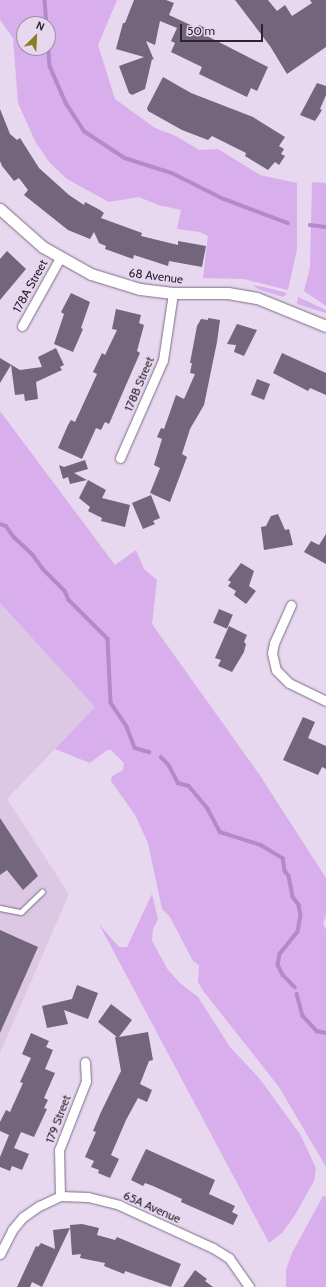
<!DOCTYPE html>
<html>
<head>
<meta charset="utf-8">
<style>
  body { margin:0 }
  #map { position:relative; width:326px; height:1287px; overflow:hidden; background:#e7d7ef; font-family:Cabin,sans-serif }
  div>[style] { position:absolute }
  .built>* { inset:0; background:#dcc8e5 }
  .green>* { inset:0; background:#d8aeed }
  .stream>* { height:3.5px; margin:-1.75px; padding:0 1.75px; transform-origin:1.75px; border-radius:1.75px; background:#b587cc }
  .building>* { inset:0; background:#73657b; transform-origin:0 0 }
  .roads { filter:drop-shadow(0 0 1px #7c6e83) drop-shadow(0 0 1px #7c6e83) }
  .service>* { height:4.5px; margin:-2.25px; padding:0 2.25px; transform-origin:2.25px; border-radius:2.25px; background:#fff }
  .minor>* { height:9px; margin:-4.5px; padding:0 4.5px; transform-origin:4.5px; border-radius:4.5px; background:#fff }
  .tertiary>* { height:11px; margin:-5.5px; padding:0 5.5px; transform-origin:5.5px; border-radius:5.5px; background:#fff }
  span { translate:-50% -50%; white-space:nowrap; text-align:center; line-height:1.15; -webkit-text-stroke:4px #e7d7ef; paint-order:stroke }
  .street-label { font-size:12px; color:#2b252e }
  .north { position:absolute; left:16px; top:16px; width:40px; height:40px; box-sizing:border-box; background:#e7d7ef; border:1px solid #9c90a2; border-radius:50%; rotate:24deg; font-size:11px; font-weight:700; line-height:16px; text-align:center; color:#2b252e }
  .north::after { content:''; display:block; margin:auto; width:14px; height:18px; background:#877f26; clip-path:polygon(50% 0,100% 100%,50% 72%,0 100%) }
  .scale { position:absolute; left:180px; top:24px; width:83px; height:18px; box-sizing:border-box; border:2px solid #2b252e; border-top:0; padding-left:5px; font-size:12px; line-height:14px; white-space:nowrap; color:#2b252e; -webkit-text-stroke:3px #e7d7ef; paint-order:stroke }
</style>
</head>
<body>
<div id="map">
  <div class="built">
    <div style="clip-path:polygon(0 603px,95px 707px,7px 799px,69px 894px,0 1053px)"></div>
  </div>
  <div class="green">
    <div style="clip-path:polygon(evenodd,0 0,117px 0,98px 45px,115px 99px,155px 128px,176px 136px,199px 150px,218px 149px,260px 175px,297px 183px,297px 249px,288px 290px,244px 279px,203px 278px,208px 236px,200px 232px,177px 229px,181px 210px,158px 205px,139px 197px,109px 202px,67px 179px,50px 163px,36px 143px,18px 103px,13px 38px,0 20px,0 0,24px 24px,48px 24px,48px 48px,24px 48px,24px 24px)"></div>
    <div style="clip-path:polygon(312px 182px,326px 183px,326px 306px,304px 291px,310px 267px)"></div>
    <div style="clip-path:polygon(253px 285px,264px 287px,287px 293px,283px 297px,258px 289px)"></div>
    <div style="clip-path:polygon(298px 297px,326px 310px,326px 313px,297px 304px)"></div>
    <div style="clip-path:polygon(0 411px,115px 565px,136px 550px,144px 569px,157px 580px,152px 624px,259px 774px,326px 878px,326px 915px,323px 924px,326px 929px,326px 1167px,279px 1087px,204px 992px,198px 982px,199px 965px,193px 961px,170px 917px,162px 909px,148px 843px,135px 815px,111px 781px,112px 776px,123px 770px,124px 763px,111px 750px,107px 750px,90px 763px,55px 749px,95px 707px,0 603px)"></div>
    <div style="clip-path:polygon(152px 894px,158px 919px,153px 929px,152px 941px,168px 970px,180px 983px,198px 997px,230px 1047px,259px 1078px,300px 1134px,316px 1168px,314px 1181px,295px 1215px,282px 1233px,269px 1243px,99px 924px,119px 947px,127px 947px)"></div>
    <div style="clip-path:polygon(323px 1196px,326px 1197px,326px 1287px,286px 1287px,286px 1270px,292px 1253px)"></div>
  </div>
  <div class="stream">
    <div style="left:45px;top:0;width:66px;rotate:85.7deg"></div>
    <div style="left:50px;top:66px;width:40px;rotate:66.6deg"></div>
    <div style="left:66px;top:103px;width:33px;rotate:57deg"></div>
    <div style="left:84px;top:131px;width:49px;rotate:33.4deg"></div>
    <div style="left:125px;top:158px;width:49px;rotate:17.7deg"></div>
    <div style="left:172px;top:173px;width:58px;rotate:26.6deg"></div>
    <div style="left:224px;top:199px;width:68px;rotate:20.6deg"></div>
    <div style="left:310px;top:225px;width:16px;rotate:7deg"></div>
    <div style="left:0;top:524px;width:6px;rotate:18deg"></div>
    <div style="left:6px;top:526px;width:14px;rotate:54deg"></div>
    <div style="left:14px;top:537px;width:26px;rotate:43deg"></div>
    <div style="left:33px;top:555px;width:17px;rotate:54deg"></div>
    <div style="left:43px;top:569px;width:31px;rotate:45deg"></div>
    <div style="left:65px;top:591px;width:10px;rotate:66deg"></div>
    <div style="left:69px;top:600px;width:55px;rotate:45deg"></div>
    <div style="left:108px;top:639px;width:64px;rotate:87.3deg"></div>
    <div style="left:111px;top:703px;width:29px;rotate:56deg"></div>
    <div style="left:127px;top:727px;width:22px;rotate:69deg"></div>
    <div style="left:135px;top:748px;width:15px;rotate:16deg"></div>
    <div style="left:161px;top:757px;width:11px;rotate:45deg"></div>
    <div style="left:169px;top:765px;width:20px;rotate:63deg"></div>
    <div style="left:178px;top:783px;width:11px;rotate:15deg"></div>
    <div style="left:189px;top:786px;width:30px;rotate:50deg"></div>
    <div style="left:208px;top:809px;width:26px;rotate:62deg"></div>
    <div style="left:220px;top:832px;width:43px;rotate:17.6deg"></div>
    <div style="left:261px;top:845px;width:26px;rotate:31deg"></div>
    <div style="left:283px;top:858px;width:13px;rotate:81deg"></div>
    <div style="left:285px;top:871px;width:6px;rotate:51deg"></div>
    <div style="left:289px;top:876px;width:21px;rotate:79deg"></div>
    <div style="left:293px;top:897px;width:10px;rotate:53deg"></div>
    <div style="left:299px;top:905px;width:10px;rotate:79deg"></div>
    <div style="left:301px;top:915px;width:17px;rotate:100deg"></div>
    <div style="left:298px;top:932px;width:28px;rotate:129deg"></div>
    <div style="left:280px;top:954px;width:11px;rotate:100deg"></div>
    <div style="left:278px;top:965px;width:11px;rotate:63deg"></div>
    <div style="left:283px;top:975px;width:17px;rotate:45deg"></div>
    <div style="left:297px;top:994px;width:23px;rotate:75deg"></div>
    <div style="left:303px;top:1016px;width:21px;rotate:47deg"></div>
    <div style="left:317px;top:1031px;width:9px;rotate:13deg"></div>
  </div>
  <div class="building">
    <div style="clip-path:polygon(134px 0,166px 0,174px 3px,169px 15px,197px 28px,199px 25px,210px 30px,207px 36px,268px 67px,257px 91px,251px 88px,247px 97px,199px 74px,202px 67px,171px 52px,175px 43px,171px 41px,177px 28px,160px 21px,155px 45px,146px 41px,154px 60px,152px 59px,145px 89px,132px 95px,129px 93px,119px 66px,144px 57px,116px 49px,123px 23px,125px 23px)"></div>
    <div style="clip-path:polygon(235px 0,268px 0,277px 11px,285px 5px,292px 16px,312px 3px,310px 0,326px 0,326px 47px,287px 74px,270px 46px)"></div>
    <div style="clip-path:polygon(163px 77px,191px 93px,253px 117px,285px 137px,279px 146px,284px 149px,281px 154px,285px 156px,279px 165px,275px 162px,268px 170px,245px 156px,246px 153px,212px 136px,208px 140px,182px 130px,148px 111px,147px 108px)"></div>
    <div style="clip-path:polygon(317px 83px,326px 86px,326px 95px,320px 109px,322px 110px,315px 121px,300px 115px)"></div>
    <div style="clip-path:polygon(0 109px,10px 134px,17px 140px,20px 138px,39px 168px,69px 195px,84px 205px,85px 202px,100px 210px,104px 213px,101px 218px,142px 233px,141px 236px,178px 245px,178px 241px,206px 246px,202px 267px,169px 261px,168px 266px,134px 255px,133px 259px,105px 249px,106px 246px,99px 243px,94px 232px,90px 239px,68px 230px,24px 195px,28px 190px,19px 178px,14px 181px,2px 166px,0 161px)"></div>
    <div style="clip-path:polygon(7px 251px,26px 269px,0 300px,0 259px)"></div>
    <div style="clip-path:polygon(71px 293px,90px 302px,81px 328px,83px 329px,73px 352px,54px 344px,64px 314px,61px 312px)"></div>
    <div style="clip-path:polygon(116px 309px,141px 315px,139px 323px,144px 325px,137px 351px,140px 353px,109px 424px,105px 422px,101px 430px,96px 428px,82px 459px,58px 448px,68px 425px,71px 420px,75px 422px,97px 374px,93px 372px,102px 353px,105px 355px,117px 330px,112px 329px)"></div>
    <div style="clip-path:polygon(208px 318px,220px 320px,217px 342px,204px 405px,190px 429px,182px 454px,187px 457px,170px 502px,150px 493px,160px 468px,154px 465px,162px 439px,157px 437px,161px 428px,164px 429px,176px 395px,184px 399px,195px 374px,190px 373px,192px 363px,190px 363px,197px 326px,201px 319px,208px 320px)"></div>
    <div style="clip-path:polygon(237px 324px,257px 330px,244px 356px,234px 352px,236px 345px,227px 344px)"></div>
    <div style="clip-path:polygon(56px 348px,64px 365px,60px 367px,62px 370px,36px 382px,38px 399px,25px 401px,24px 394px,15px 395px,11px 365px,0 383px,0 358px,20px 370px,42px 367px,38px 357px)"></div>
    <div style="clip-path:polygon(282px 353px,326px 373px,326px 395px,310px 388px,308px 391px,273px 373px)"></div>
    <div style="left:257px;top:379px;width:14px;height:17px;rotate:21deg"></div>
    <div style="clip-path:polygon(85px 460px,88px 469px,74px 473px,87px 480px,70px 484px,68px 477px,63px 479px,59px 465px,64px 467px)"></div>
    <div style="clip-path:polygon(88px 480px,106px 490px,102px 498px,130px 505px,125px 527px,101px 521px,102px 518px,88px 511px,90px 507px,79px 498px)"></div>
    <div style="clip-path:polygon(151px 495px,160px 518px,153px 521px,155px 524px,143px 529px,132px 503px)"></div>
    <div style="clip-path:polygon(278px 514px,285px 530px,289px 529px,293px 545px,264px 550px,261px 527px,266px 526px,271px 516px)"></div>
    <div style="clip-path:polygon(326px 534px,326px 564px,304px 552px,311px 541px,319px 545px)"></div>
    <div style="clip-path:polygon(241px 563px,254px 571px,249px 586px,256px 591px,246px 604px,234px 595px,236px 591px,228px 586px,231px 582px,228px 580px)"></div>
    <div style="left:219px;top:609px;width:15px;height:15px;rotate:23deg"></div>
    <div style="clip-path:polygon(229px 626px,247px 635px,244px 642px,246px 644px,244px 652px,232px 672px,218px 666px,221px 660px,215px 658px)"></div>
    <div style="clip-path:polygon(303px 717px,315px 722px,308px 738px,326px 746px,326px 769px,322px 767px,318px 775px,283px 760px)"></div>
    <div style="clip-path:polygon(0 818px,38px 876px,23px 890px,7px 870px,0 875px)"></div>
    <div style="clip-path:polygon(0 930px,38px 947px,0 1033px)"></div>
    <div style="clip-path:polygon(77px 985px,98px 993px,88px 1019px,64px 1010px,68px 1024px,47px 1028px,42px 1006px,72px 999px)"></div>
    <div style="clip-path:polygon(111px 1004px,132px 1020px,119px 1037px,148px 1032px,153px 1060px,149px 1061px,140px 1084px,152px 1090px,147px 1102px,138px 1098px,126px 1120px,111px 1155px,119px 1159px,110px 1178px,98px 1173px,99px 1170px,91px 1167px,94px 1161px,85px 1157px,96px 1132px,93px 1131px,101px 1112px,121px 1071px,115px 1037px,117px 1037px,98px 1022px)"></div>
    <div style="clip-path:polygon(31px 1033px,49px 1041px,46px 1047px,53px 1050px,45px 1069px,55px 1073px,44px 1098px,48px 1100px,44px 1108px,47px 1109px,34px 1137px,21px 1132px,14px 1148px,29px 1154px,22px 1170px,12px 1166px,10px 1171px,0 1167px,0 1157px,9px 1135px,0 1131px,0 1122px,6px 1110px,10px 1112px,23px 1083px,20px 1082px,31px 1058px,22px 1054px)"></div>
    <div style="clip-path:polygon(146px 1149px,215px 1180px,209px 1194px,235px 1206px,232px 1212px,238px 1215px,233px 1225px,181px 1202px,182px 1199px,153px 1186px,145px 1183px,143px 1186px,131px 1180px)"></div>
    <div style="clip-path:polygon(82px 1224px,99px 1228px,97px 1235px,115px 1240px,117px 1237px,181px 1264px,171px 1287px,125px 1271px,124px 1274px,104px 1266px,105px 1263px,80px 1258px,81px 1254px,72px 1255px,70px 1225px)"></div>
    <div style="clip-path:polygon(70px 1228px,42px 1287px,32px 1282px,30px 1287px,17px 1287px,36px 1246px,38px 1247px,41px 1243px,55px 1249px,53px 1230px)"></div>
    <div style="clip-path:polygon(195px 1270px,207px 1279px,205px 1281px,213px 1287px,183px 1287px)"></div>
  </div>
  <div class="roads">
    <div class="service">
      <div style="left:0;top:908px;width:21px;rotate:11deg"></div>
      <div style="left:21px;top:912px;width:29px;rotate:-44deg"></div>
    </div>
    <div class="minor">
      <div style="left:22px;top:326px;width:78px;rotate:-60.8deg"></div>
      <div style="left:120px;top:458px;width:107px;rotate:-66.3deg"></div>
      <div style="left:163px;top:360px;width:68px;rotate:-81.5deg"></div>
      <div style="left:291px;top:605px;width:42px;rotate:114.1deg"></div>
      <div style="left:274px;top:643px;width:10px;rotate:101deg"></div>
      <div style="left:272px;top:653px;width:17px;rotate:77deg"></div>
      <div style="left:276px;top:670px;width:18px;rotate:45deg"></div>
      <div style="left:289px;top:683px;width:41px;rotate:25.9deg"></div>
      <div style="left:60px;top:1196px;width:46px;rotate:-91.2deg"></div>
      <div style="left:59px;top:1150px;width:74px;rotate:-68.6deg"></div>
      <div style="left:86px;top:1081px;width:19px;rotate:-93deg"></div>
      <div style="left:0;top:1254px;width:27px;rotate:-63deg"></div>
      <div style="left:12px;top:1230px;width:17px;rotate:-50deg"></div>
      <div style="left:23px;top:1217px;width:19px;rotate:-35deg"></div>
      <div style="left:39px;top:1206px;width:23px;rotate:-25deg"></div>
      <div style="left:60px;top:1196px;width:28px;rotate:2deg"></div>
      <div style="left:88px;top:1197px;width:32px;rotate:14deg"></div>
      <div style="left:119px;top:1205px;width:103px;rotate:24.6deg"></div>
      <div style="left:213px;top:1248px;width:19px;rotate:32deg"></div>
      <div style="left:229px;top:1258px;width:35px;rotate:55deg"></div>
    </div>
    <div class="tertiary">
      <div style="left:0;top:209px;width:57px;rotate:41.5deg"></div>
      <div style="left:43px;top:247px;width:55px;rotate:29.4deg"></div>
      <div style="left:91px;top:274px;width:51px;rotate:17deg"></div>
      <div style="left:140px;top:289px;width:33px;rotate:7deg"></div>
      <div style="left:173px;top:293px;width:55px"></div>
      <div style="left:228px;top:293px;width:29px;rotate:10deg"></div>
      <div style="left:257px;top:298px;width:74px;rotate:22.1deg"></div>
    </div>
  </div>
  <div class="street-label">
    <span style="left:156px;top:276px;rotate:7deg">68 Avenue</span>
    <span style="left:30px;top:286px;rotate:-61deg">178A Street</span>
    <span style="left:139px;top:384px;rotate:-67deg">178B Street</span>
    <span style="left:58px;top:1119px;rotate:-69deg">179 Street</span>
    <span style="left:152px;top:1207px;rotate:24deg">65A Avenue</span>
  </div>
  <div class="north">N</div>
  <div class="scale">50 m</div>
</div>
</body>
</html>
